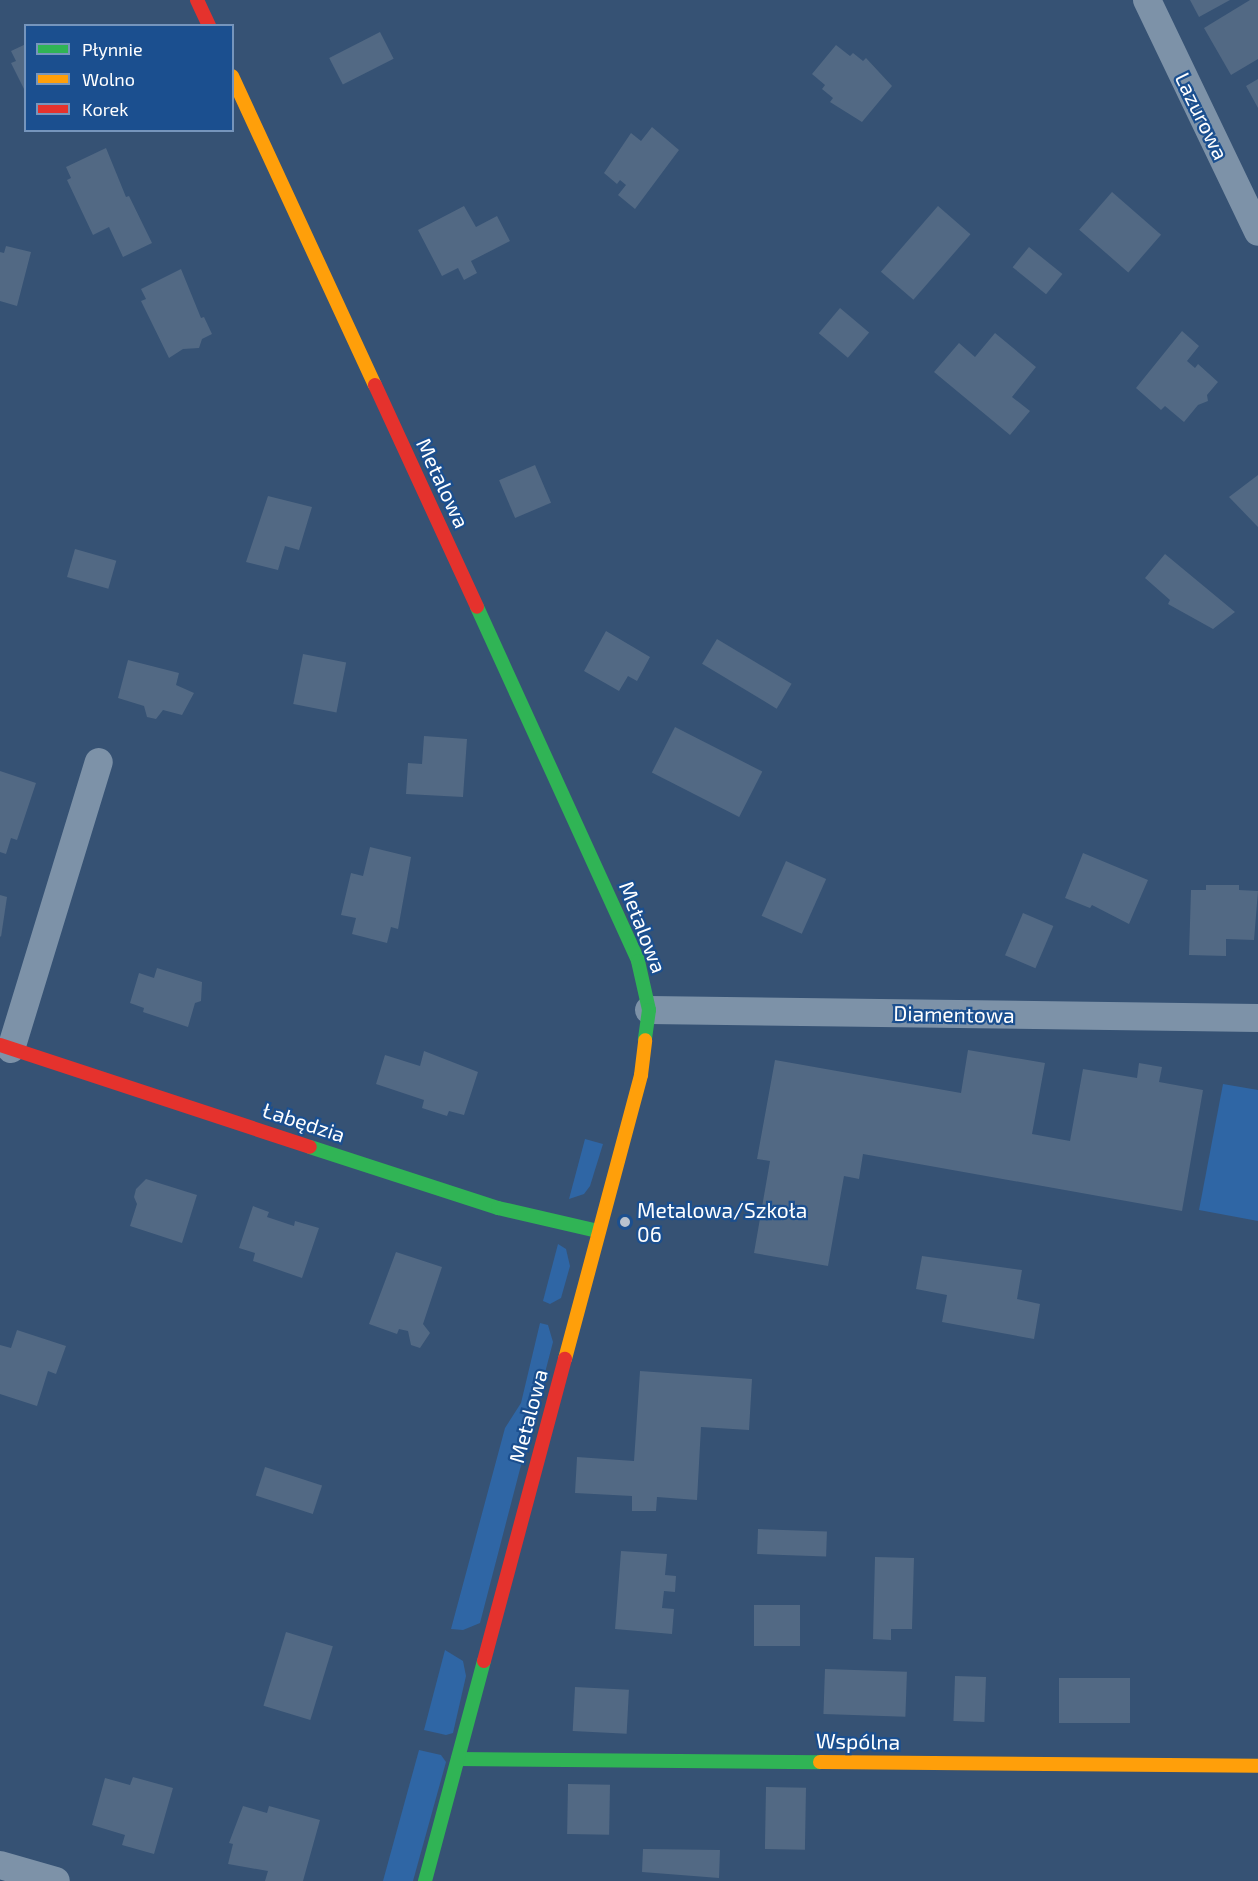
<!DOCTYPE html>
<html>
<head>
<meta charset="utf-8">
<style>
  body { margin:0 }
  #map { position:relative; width:1258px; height:1881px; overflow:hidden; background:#365274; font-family:"Exo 2",sans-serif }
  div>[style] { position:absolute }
  .green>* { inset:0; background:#2f66a5 }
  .building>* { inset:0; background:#526984; transform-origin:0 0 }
  .street>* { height:28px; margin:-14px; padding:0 14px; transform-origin:14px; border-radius:14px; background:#7d92a8 }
  .fast>* { height:14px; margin:-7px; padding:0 7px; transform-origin:7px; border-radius:7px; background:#30b455 }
  .slow>* { height:14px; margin:-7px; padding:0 7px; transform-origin:7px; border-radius:7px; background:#ff9f0a }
  .jam>* { height:14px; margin:-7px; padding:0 7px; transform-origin:7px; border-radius:7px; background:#e5322d }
  .dots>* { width:16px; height:16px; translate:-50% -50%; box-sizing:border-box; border:3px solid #1b4f8f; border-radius:50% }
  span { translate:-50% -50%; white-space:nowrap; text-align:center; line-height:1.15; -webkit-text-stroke:4.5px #1b4f8f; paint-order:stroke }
  .street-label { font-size:21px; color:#fff }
  .poi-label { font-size:21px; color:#fff }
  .left { translate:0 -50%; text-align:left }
  .legend { position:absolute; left:24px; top:24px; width:210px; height:108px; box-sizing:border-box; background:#1b4f8f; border:2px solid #7695bc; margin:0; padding:8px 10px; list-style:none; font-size:18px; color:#fff }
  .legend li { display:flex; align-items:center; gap:12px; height:30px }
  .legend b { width:30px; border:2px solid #7695bc }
</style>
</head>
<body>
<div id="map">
  <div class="green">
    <div style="clip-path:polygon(1223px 1084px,1258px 1090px,1258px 1221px,1199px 1210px)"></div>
    <div style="clip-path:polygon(585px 1139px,603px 1144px,590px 1186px,584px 1194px,569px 1199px)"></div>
    <div style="clip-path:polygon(558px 1244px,566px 1249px,570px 1266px,561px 1298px,550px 1304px,543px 1301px)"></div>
    <div style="clip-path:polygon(540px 1323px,548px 1325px,553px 1342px,480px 1623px,463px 1630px,451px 1629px,505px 1428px,521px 1403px)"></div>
    <div style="clip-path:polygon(445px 1650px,463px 1661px,466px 1676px,453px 1733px,446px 1735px,424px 1730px)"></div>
    <div style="clip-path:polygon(419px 1750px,441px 1755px,446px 1762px,413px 1881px,383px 1881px)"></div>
  </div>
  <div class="building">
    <div style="clip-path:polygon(1190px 0,1230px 0,1199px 17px)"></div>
    <div style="clip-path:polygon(1250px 0,1258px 0,1258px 59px,1231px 75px,1204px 28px)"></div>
    <div style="left:380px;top:32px;width:30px;height:57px;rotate:63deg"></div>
    <div style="clip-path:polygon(26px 44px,26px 93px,11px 63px,16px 61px,11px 51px)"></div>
    <div style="clip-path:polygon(836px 45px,850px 56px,853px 53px,863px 61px,866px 58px,892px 86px,862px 122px,830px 102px,833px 98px,822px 89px,825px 85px,812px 74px)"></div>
    <div style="clip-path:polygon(1258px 79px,1258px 108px,1246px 86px)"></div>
    <div style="clip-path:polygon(652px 127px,679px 150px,635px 209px,618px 195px,626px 185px,620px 180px,617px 184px,604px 173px,631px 133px,641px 141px)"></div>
    <div style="clip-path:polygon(106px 148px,126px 197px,129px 196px,152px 243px,123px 257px,109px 227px,93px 235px,67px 180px,71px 178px,66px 167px)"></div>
    <div style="left:1112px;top:192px;width:65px;height:50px;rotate:41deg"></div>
    <div style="clip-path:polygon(464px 206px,476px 227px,497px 216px,510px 241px,471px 261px,477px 273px,464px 280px,458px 268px,442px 276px,418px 230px)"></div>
    <div style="left:938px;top:206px;width:43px;height:87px;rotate:41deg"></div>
    <div style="clip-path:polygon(6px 246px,31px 252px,17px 306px,0 301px,0 252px,4px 253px)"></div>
    <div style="left:1029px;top:247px;width:43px;height:26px;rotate:39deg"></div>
    <div style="clip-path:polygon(181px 269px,201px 318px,204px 317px,212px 334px,202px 339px,199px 348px,183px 349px,169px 358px,141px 301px,146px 299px,141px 289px)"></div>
    <div style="left:840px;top:308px;width:38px;height:33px;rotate:40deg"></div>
    <div style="clip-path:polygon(1182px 331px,1199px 346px,1187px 361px,1195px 368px,1198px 364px,1218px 382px,1207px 395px,1208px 401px,1198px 405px,1184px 422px,1165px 406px,1161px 410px,1136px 388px)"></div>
    <div style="clip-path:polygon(995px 333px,1036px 367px,1012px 397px,1030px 411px,1010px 435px,934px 372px,959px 343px,975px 357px)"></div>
    <div style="left:535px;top:465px;width:41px;height:39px;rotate:67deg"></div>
    <div style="clip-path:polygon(1258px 475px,1258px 527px,1229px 497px)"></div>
    <div style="clip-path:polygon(268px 496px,312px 507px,299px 550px,285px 546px,278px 570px,246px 562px)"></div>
    <div style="left:75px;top:549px;width:43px;height:29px;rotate:16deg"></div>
    <div style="clip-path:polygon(1165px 554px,1235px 612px,1213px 629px,1168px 604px,1170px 600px,1145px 578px)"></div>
    <div style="clip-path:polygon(606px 631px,650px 657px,637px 681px,628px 676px,619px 691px,584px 671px)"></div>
    <div style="left:717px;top:639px;width:87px;height:29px;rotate:31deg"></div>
    <div style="left:303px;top:654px;width:44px;height:51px;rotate:11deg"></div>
    <div style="clip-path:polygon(128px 660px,179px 673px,176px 685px,194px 693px,182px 715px,163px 710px,156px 719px,147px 717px,144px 706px,118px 698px)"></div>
    <div style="left:675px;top:727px;width:98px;height:51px;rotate:27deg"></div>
    <div style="clip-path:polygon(424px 736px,467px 739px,463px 797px,406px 794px,408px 763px,422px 764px)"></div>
    <div style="clip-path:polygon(0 771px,36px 783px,17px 840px,11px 838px,6px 854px,0 852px)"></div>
    <div style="clip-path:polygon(370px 847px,411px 857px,398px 929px,391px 927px,387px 943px,352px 934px,356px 918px,341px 915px,351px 873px,363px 876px)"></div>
    <div style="clip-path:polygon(1083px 853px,1148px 880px,1129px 924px,1092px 905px,1090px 908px,1065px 898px)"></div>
    <div style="left:786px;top:861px;width:44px;height:60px;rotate:24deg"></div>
    <div style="clip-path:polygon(1206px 885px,1239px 885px,1239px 890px,1258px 891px,1254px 940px,1226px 939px,1226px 956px,1189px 955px,1191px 890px,1206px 890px)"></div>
    <div style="clip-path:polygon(0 895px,7px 897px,1px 937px,0 936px)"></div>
    <div style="left:1023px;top:913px;width:33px;height:46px;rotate:23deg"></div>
    <div style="clip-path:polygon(157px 968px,202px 982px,201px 1001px,195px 1003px,188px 1027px,143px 1012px,144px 1008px,130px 1003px,139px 973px,154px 978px)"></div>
    <div style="clip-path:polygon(968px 1050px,1045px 1063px,1032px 1134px,1070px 1141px,1083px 1069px,1137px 1078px,1139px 1063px,1162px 1067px,1159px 1082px,1203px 1090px,1182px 1211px,863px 1154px,859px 1179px,844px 1176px,828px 1266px,754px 1253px,770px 1161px,757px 1159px,775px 1060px,961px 1093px)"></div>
    <div style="clip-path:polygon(424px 1051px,478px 1072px,464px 1115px,449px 1111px,447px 1116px,422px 1108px,424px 1100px,376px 1084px,385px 1055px,420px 1066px)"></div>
    <div style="clip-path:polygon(146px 1179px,197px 1195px,182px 1243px,130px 1226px,137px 1204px,134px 1197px,136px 1189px)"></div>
    <div style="clip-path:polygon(253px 1206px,269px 1212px,267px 1217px,294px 1226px,295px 1221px,319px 1228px,302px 1278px,253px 1261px,255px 1253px,239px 1248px)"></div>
    <div style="clip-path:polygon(396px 1252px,442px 1267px,423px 1324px,430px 1333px,420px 1348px,411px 1345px,408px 1331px,399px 1329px,397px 1334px,369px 1324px)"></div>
    <div style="clip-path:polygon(922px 1256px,1022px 1270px,1017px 1299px,1040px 1304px,1034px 1339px,942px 1322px,947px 1295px,916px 1289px)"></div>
    <div style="clip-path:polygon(17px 1330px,66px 1346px,56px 1374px,48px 1371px,37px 1406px,0 1394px,0 1345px,11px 1348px)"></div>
    <div style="clip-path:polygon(640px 1371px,752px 1379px,749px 1430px,701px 1427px,697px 1500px,657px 1497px,656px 1511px,632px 1511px,632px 1496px,575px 1493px,577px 1457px,634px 1461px)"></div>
    <div style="left:265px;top:1467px;width:60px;height:30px;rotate:18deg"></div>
    <div style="left:758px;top:1529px;width:69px;height:25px;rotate:2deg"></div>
    <div style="clip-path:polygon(621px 1551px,667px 1554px,665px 1575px,676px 1576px,675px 1592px,664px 1591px,662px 1608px,674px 1609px,672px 1634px,615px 1629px)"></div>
    <div style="clip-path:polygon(875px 1557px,914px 1558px,912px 1629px,891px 1629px,891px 1640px,873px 1639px)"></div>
    <div style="left:754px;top:1605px;width:46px;height:41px"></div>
    <div style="left:286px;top:1632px;width:49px;height:77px;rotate:17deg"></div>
    <div style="left:825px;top:1669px;width:82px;height:45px;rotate:2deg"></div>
    <div style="left:955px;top:1676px;width:31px;height:45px;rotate:2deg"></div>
    <div style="left:1059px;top:1678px;width:71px;height:45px"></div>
    <div style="left:575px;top:1687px;width:54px;height:44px;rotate:3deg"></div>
    <div style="clip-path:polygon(133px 1777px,173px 1788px,154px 1854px,122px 1845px,125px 1835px,92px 1825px,105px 1778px,130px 1785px)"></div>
    <div style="left:568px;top:1784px;width:42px;height:50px;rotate:1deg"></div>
    <div style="left:766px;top:1787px;width:40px;height:62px;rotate:1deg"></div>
    <div style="clip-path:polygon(243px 1806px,267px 1813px,269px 1806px,320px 1820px,303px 1881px,265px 1881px,268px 1871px,228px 1864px,233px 1844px,229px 1843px)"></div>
    <div style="clip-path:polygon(643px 1849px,720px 1850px,719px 1878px,642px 1872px)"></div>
  </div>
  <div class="street">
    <div style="left:1147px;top:0;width:257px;rotate:64.4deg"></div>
    <div style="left:649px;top:1010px;width:609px;rotate:0.75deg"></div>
    <div style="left:11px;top:1049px;width:300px;rotate:-73deg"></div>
    <div style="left:0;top:1865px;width:58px;rotate:15.9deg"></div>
  </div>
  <div class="fast">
    <div style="left:477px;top:607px;width:389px;rotate:65.5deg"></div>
    <div style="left:638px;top:961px;width:50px;rotate:77.3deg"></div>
    <div style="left:649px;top:1010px;width:30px;rotate:98deg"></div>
    <div style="left:310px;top:1147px;width:198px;rotate:18deg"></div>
    <div style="left:498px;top:1208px;width:103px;rotate:13deg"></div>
    <div style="left:458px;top:1759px;width:362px;rotate:0.5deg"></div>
    <div style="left:425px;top:1881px;width:228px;rotate:-75deg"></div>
  </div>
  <div class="slow">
    <div style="left:232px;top:76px;width:340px;rotate:65.2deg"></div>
    <div style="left:565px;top:1359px;width:294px;rotate:-75deg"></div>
    <div style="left:641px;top:1075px;width:35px;rotate:-83deg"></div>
    <div style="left:820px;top:1762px;width:438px;rotate:0.5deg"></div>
  </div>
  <div class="jam">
    <div style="left:197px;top:0;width:29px;rotate:65deg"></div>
    <div style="left:375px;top:385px;width:244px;rotate:65.3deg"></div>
    <div style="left:0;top:1045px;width:326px;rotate:18.2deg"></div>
    <div style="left:484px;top:1661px;width:313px;rotate:-75deg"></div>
  </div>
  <div class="dots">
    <div style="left:625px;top:1222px;background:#b9c2ce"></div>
  </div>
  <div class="street-label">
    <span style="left:1202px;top:116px;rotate:64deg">Lazurowa</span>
    <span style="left:443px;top:483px;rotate:65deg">Metalowa</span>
    <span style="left:643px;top:927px;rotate:69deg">Metalowa</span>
    <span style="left:954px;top:1014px;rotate:1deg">Diamentowa</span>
    <span style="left:304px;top:1122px;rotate:18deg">Łabędzia</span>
    <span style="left:528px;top:1416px;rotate:-75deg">Metalowa</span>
    <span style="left:858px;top:1741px;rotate:1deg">Wspólna</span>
  </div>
  <div class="poi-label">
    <span class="left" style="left:637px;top:1222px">Metalowa/Szkoła<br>06</span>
  </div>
  <ul class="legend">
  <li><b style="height:8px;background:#30b455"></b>Płynnie</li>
  <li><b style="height:8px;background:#ff9f0a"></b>Wolno</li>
  <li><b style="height:8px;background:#e5322d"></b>Korek</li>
  </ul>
</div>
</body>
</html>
